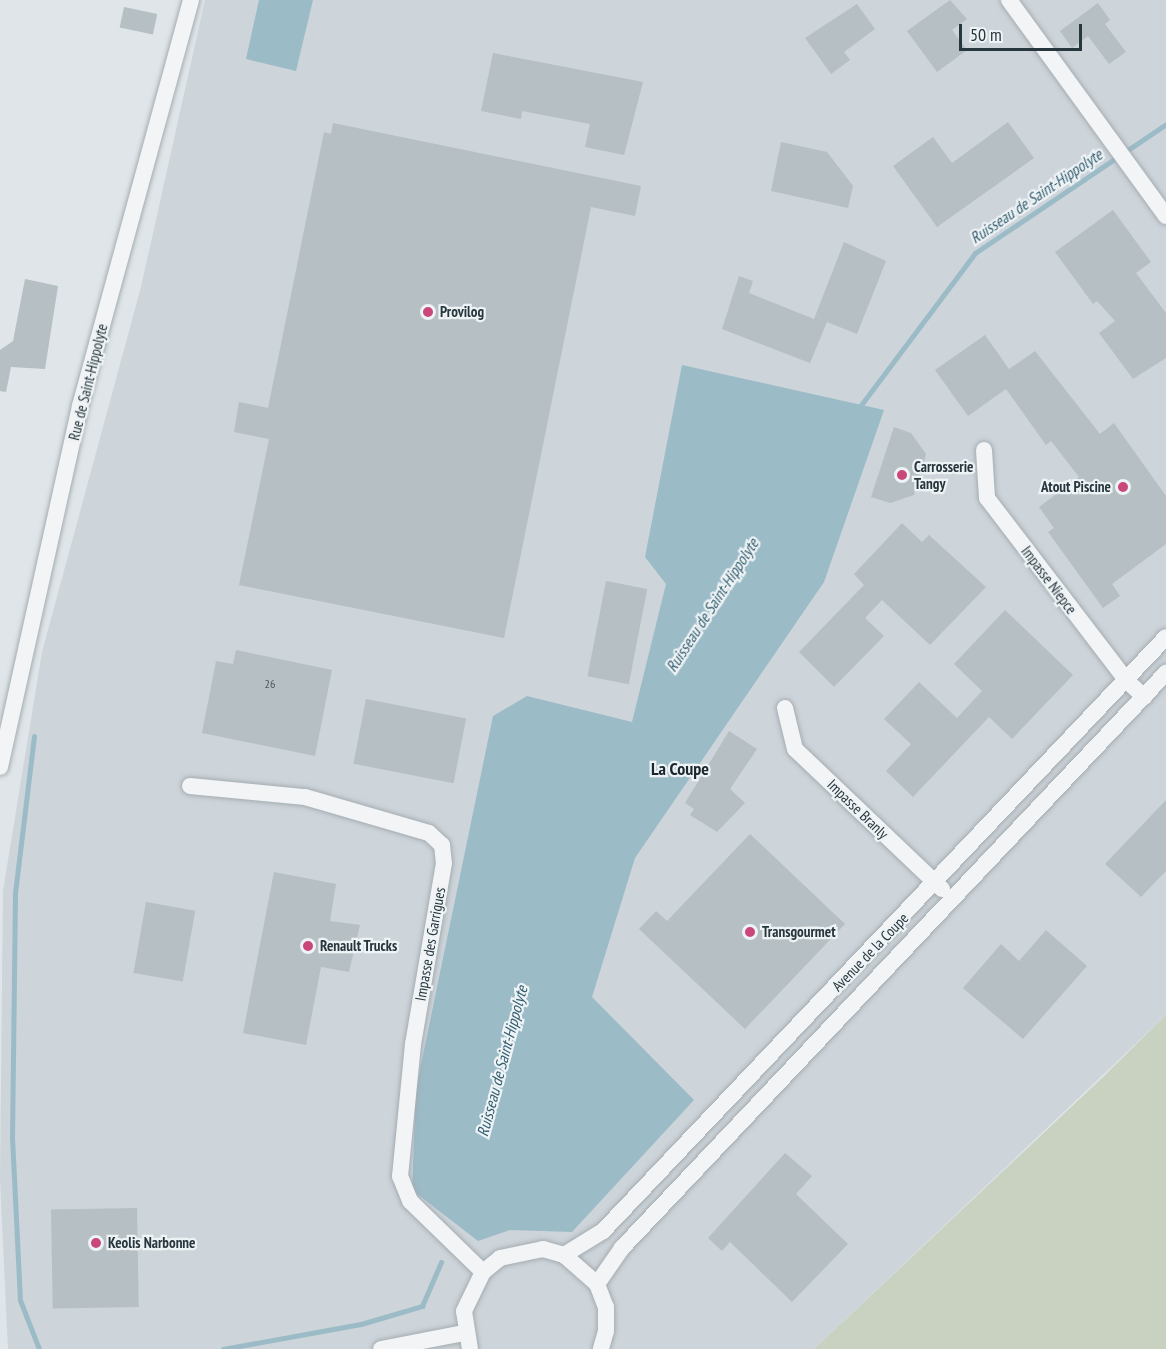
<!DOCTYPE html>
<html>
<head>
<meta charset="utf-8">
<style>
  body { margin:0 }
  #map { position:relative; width:1166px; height:1349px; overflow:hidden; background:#dfe5e8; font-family:"PT Sans Narrow",sans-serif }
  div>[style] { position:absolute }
  .built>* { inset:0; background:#cdd4da }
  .green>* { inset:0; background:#c9d2c0 }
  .water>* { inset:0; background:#9bbbc7 }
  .stream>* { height:5px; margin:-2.5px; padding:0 2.5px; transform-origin:2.5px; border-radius:2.5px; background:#9bbbc7 }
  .building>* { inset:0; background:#b6bfc4; transform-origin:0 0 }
  .roads { filter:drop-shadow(0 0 2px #a4adb2) drop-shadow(0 0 2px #a4adb2) }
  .minor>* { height:16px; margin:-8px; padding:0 8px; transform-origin:8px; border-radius:8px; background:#f2f4f6 }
  .dots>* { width:16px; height:16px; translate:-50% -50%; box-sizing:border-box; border:3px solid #eef3f5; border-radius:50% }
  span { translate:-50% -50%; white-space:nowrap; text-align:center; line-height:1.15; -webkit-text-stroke:4.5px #eef3f5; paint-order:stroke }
  .number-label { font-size:12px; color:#4c5860 }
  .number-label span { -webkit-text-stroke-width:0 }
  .poi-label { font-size:15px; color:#28363e; font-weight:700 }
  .left { translate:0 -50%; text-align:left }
  .right { translate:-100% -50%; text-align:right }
  .street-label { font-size:15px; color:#28363e }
  .water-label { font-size:16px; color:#345e71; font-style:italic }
  .quarter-label { font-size:18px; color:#1b272f; font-weight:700 }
  .scale { position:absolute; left:959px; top:24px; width:123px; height:27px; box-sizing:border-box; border:3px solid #28363e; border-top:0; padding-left:8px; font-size:18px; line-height:21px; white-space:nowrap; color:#28363e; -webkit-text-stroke:4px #eef3f5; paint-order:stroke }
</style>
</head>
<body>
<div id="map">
  <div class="built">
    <div style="clip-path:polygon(205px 0,1166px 0,1166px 1015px,814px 1349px,8px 1349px,0 1180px,3px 891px,42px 652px,141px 287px)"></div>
  </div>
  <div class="green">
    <div style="clip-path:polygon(1166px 1015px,1166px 1349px,814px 1349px,1102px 1078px)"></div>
  </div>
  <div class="water">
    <div style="clip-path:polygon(259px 0,313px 0,296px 71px,246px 59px)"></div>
    <div style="clip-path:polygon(682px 365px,884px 410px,824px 582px,635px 858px,592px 997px,694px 1100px,572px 1232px,510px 1230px,478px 1241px,412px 1190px,416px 1089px,493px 716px,527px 696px,632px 722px,666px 584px,645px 557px)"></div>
  </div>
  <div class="stream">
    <div style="left:858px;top:409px;width:195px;rotate:-53.1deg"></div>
    <div style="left:975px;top:253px;width:230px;rotate:-34deg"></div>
    <div style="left:34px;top:736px;width:159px;rotate:96.9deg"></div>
    <div style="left:15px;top:894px;width:243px;rotate:90.7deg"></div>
    <div style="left:12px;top:1137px;width:163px;rotate:87.2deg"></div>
    <div style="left:20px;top:1300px;width:53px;rotate:68.8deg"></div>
    <div style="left:223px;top:1349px;width:140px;rotate:-10.3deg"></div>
    <div style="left:361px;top:1324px;width:64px;rotate:-16.4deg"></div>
    <div style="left:422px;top:1306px;width:48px;rotate:-66.6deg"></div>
  </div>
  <div class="building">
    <div style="clip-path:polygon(950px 0,967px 19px,952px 30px,967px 50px,937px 72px,907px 31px)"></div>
    <div style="clip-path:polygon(1098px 3px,1110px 20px,1105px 24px,1126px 52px,1109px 64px,1088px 36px,1072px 48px,1060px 31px)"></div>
    <div style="clip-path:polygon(857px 4px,875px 29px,844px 52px,850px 60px,831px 74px,805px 38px)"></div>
    <div style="left:124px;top:7px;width:34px;height:21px;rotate:12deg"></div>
    <div style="clip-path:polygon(493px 53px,643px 82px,624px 155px,585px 147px,590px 124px,522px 111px,521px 119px,481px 111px)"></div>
    <div style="clip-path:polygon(1008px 122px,1034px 158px,937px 227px,893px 166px,933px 137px,952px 163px)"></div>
    <div style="clip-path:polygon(333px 123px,641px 186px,635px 216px,591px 207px,504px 638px,239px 585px,269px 439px,234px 432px,239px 402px,268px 408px,324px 132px,331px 134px)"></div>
    <div style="clip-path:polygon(781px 142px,827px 152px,853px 186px,848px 208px,771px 191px)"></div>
    <div style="clip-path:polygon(1113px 210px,1151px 262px,1136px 273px,1166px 313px,1166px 358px,1133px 379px,1099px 333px,1115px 321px,1097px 301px,1093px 304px,1055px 252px)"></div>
    <div style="clip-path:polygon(844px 242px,886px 261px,857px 334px,827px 322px,810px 363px,722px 329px,739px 276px,753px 281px,749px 293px,814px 319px)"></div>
    <div style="clip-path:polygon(25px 279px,58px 286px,45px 369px,11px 367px,6px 392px,0 391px,0 350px,13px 341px)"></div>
    <div style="clip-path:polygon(985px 335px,1009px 369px,1035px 351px,1100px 434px,1114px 423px,1166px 496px,1166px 544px,1112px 584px,1120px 596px,1103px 608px,1048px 532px,1054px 528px,1039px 507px,1079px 477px,1051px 441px,1046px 445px,1006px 389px,968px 416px,935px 370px)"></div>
    <div style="clip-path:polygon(894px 427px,911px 433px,926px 454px,914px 495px,890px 503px,871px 497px)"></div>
    <div style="clip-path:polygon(902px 523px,922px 542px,929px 535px,986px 587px,930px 645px,882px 600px,865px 618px,884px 636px,834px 687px,799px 652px,864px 585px,854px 574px)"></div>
    <div style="left:606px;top:581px;width:42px;height:97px;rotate:11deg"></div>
    <div style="clip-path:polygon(1005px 610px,1073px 675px,1012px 739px,989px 717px,913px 797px,886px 771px,911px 744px,884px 719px,919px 682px,957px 718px,982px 691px,954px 664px)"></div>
    <div style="clip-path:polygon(236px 650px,332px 670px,315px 756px,202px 733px,216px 661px,233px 664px)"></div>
    <div style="left:366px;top:699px;width:102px;height:66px;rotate:11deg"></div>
    <div style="clip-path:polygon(729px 731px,757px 749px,730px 789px,745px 803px,717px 832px,690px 815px,694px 809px,685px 803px)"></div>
    <div style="clip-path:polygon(1166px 800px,1166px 871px,1141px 897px,1105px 864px)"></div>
    <div style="clip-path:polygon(750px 834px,845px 924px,745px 1029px,639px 929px,656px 911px,667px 921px)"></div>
    <div style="clip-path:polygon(274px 872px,336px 884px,330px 921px,360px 925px,349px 972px,321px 967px,306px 1045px,243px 1033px)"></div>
    <div style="left:146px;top:902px;width:50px;height:72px;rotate:10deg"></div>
    <div style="clip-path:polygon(1046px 930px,1087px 966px,1023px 1039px,963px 988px,1001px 944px,1019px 961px)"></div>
    <div style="clip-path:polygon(785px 1153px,812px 1176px,796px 1194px,848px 1244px,792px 1302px,730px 1242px,722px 1251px,708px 1238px)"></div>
    <div style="left:137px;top:1208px;width:99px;height:86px;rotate:89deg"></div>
  </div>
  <div class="roads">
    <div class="minor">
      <div style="left:1009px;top:0;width:267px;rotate:54deg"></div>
      <div style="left:984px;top:450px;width:48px;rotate:86.4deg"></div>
      <div style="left:987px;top:498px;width:229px;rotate:52.6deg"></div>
      <div style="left:1126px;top:680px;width:25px;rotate:43deg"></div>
      <div style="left:785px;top:708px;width:42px;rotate:76.3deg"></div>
      <div style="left:795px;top:749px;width:203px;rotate:43.6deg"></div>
      <div style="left:0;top:767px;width:370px;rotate:-77.5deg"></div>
      <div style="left:80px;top:406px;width:421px;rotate:-74.7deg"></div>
      <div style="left:190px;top:786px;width:116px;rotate:5.5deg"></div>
      <div style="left:305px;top:797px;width:129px;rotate:16.2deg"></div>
      <div style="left:429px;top:833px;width:18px;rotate:43deg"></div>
      <div style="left:442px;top:845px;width:18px;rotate:84deg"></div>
      <div style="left:444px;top:863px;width:184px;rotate:99.7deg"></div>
      <div style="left:413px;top:1044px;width:133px;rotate:95.6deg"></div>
      <div style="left:400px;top:1176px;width:27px;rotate:68deg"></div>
      <div style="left:410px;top:1201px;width:102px;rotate:44.2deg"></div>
      <div style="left:564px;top:1255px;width:46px;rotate:-31.6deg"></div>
      <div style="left:603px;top:1231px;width:818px;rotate:-46.53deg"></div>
      <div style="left:597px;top:1284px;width:44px;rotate:-55.2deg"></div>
      <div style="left:622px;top:1248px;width:792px;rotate:-46.59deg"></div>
      <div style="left:381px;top:1349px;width:85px;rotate:-10.9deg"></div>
      <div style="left:470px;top:1349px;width:38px;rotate:-99deg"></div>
      <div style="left:464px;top:1311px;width:43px;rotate:-64deg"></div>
      <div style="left:483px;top:1272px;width:22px;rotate:-39deg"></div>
      <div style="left:500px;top:1258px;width:44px;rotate:-11.8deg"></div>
      <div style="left:543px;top:1249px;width:22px;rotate:16deg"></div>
      <div style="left:564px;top:1255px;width:44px;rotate:41.3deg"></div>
      <div style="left:597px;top:1284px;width:25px;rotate:69deg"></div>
      <div style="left:606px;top:1307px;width:24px;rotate:90deg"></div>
      <div style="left:606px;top:1331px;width:19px;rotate:106deg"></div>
    </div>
  </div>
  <div class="dots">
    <div style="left:428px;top:312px;background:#ca477b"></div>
    <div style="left:902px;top:475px;background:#ca477b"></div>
    <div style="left:1123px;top:487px;background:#ca477b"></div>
    <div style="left:750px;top:932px;background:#ca477b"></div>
    <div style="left:308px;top:946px;background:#ca477b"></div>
    <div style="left:96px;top:1243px;background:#ca477b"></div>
  </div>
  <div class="number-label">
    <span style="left:270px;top:684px">26</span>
  </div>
  <div class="poi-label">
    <span class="left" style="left:440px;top:312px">Provilog</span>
    <span class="left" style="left:914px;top:475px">Carrosserie<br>Tangy</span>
    <span class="right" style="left:1111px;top:487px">Atout Piscine</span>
    <span class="left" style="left:762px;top:932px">Transgourmet</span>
    <span class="left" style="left:320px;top:946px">Renault Trucks</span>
    <span class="left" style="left:108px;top:1243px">Keolis Narbonne</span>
  </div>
  <div class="street-label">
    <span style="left:88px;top:382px;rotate:-76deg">Rue de Saint-Hippolyte</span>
    <span style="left:1049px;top:580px;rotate:53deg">Impasse Niepce</span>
    <span style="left:858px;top:809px;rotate:44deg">Impasse Branly</span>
    <span style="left:430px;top:944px;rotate:-80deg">Impasse des Garrigues</span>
    <span style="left:870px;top:952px;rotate:-46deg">Avenue de la Coupe</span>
  </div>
  <div class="water-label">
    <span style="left:1036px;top:196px;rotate:-34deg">Ruisseau de Saint-Hippolyte</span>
    <span style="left:712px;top:605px;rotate:-57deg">Ruisseau de Saint-Hippolyte</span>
    <span style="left:502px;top:1061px;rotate:-75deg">Ruisseau de Saint-Hippolyte</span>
  </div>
  <div class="quarter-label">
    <span style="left:680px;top:769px">La Coupe</span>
  </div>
  <div class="scale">50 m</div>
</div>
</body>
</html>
